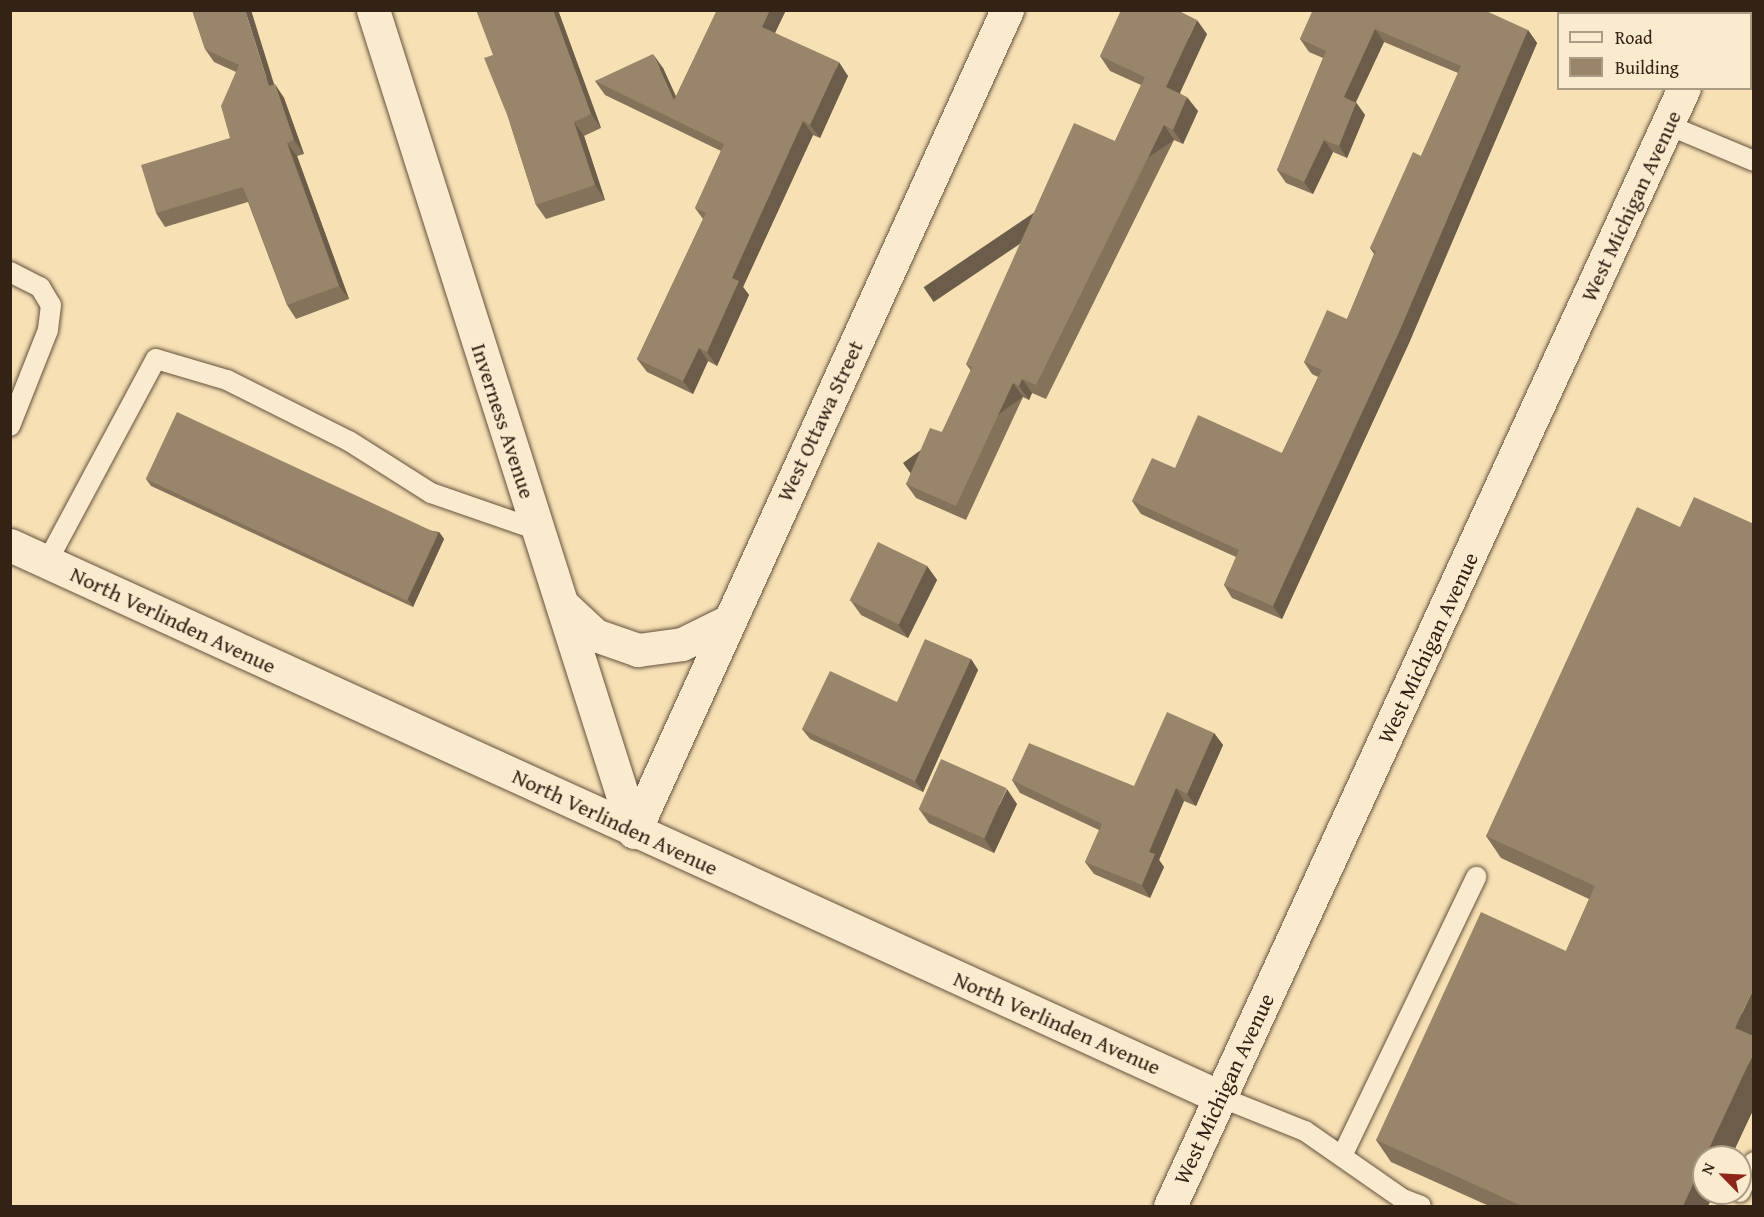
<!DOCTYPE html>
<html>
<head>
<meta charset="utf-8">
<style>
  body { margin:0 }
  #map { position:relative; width:1764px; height:1217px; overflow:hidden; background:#f8e0b5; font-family:"Gentium Book Plus",serif }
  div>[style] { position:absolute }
  .roads { filter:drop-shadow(0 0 2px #64523e) drop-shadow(0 0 2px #64523e) }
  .service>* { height:20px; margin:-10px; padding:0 10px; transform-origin:10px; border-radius:10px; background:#faebcf }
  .minor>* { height:33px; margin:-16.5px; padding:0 16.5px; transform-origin:16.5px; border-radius:16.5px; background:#faebcf }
  .tertiary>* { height:33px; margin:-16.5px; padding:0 16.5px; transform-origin:16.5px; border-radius:16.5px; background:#faebcf }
  .wall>* { inset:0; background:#84725a }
  .shaded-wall>* { inset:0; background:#6b5d4a; transform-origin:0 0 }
  .building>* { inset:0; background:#998569; transform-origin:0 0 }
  span { translate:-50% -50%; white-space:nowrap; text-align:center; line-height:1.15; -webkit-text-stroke:6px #faebcf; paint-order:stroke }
  .street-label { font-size:22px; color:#322316 }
  .frame { position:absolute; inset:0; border:12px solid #322316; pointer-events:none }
  .legend { position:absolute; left:1557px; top:12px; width:195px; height:78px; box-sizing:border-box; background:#faebcf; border:2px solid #aa9b85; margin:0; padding:8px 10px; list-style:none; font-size:18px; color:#322316 }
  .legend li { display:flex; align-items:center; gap:12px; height:30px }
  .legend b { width:30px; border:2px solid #aa9b85 }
  .north { position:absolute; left:1692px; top:1145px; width:60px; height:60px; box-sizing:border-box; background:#faebcf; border:2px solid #aa9b85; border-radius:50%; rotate:294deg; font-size:16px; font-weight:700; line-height:24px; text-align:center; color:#322316 }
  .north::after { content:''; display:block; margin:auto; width:21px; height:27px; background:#8f2418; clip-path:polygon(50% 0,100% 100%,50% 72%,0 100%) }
</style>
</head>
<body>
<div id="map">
  <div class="roads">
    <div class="service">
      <div style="left:1668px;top:125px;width:93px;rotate:22.7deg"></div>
      <div style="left:10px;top:272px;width:34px;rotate:27deg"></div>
      <div style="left:40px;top:287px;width:21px;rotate:59deg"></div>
      <div style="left:51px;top:305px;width:25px;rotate:97deg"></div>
      <div style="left:48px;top:330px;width:103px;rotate:111.6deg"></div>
      <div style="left:47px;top:562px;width:230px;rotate:-61.8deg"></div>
      <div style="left:156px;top:359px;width:74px;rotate:16.5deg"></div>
      <div style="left:227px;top:380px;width:136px;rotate:26.6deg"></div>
      <div style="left:349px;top:441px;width:97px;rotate:32.4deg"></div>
      <div style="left:431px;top:493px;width:113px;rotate:19.1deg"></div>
      <div style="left:1220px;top:1097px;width:92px;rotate:21.8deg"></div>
      <div style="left:1305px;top:1131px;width:119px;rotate:34.8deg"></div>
      <div style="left:1403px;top:1199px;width:19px;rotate:21deg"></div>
      <div style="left:1342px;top:1156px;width:310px;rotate:-64.3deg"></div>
      <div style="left:1740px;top:1192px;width:33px;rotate:-65deg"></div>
    </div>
    <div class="minor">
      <div style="left:373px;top:10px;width:862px;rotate:72.38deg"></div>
      <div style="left:1739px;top:10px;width:8px;rotate:30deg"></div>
      <div style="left:562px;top:604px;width:45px;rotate:43.2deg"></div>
      <div style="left:595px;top:635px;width:46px;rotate:19.2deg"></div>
      <div style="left:638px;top:650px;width:44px;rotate:-7.8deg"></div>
      <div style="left:682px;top:644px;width:52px;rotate:-26.1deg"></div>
    </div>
    <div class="tertiary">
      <div style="left:1723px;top:14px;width:4px;rotate:-76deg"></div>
      <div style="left:10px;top:545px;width:1330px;rotate:24.52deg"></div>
      <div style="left:634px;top:832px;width:903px;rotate:-65.59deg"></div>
      <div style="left:1170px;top:1206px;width:1230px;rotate:-65.31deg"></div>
    </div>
  </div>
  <div class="wall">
    <div style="clip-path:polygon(192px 10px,274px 84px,284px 98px,304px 154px,297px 156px,349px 299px,296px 319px,287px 305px,248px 202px,165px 227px,156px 213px,230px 138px,236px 72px,214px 62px,205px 49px)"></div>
    <div style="clip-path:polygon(558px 10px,601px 128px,584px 136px,605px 200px,546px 219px,536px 205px,508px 117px,493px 55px)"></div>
    <div style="clip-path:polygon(717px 10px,786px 10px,775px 33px,848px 76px,820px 138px,813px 135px,743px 287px,749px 295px,717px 366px,708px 361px,693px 394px,647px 372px,637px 359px,703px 219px,695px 208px,721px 151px,605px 95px,595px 81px,663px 68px,676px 97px)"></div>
    <div style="clip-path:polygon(1313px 10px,1528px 30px,1537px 43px,1409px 343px,1282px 619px,1232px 598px,1224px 585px,1236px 557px,1141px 514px,1132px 501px,1175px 468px,1282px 453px,1318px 377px,1312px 374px,1304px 362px,1347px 319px,1374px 254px,1370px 248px,1421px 156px,1458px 73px,1384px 42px,1356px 102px,1365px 115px,1347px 158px,1333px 152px,1313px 194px,1286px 183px,1277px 170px,1323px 58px,1309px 52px,1300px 39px)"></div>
    <div style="clip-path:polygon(1207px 34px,1180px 93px,1198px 111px,1183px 144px,1174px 140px,1046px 399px,1032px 393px,1029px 400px,1023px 397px,966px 520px,916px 498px,906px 484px,942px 432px,971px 371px,966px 364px,1115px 141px,1141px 85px,1110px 71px,1100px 56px)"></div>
    <div style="clip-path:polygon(146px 479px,439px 532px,444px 539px,413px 607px,151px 486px)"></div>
    <div style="clip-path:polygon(1680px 527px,1754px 1108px,1731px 1157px,1704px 1157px,1708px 1206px,1489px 1206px,1391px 1162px,1376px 1140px,1566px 951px,1589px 899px,1501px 858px,1486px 836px)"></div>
    <div style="clip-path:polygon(927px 566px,937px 580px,908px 638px,861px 615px,851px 601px)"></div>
    <div style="clip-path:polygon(971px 659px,978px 670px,923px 792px,810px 739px,802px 729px,897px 702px)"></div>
    <div style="clip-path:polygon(1214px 733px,1223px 745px,1196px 806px,1184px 801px,1159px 860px,1164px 867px,1150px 898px,1094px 874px,1085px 862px,1099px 830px,1020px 793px,1012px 780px,1134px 786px)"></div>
    <div style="clip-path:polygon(1017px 804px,994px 853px,929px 823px,919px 809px)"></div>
  </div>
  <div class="shaded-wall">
    <div style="clip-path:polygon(245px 10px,251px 10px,279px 100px,269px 86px)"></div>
    <div style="clip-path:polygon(553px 10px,558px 10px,601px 128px,591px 114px)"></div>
    <div style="clip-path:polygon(770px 10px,786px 10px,771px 41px,762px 27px)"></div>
    <div style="clip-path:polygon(1197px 20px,1207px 34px,1176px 101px,1166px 87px)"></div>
    <div style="clip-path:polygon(1375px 29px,1384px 42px,1352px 110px,1344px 97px)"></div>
    <div style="clip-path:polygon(1528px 30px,1537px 43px,1409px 343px,1282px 619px,1273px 606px)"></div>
    <div style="clip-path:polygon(653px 54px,663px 68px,684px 114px,674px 100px)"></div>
    <div style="clip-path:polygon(839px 62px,848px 76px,820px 138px,810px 125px)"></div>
    <div style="clip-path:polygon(275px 84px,284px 98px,304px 154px,294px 140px)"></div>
    <div style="clip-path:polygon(1187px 97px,1198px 111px,1183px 144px,1173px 130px)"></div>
    <div style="clip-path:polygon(1356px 103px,1365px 115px,1347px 158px,1339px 146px)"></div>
    <div style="clip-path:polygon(803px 121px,813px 135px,743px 287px,749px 295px,717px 366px,707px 352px,732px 278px)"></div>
    <div style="clip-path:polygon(574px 122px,584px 136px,605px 200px,595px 185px)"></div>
    <div style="left:1164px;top:125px;width:18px;height:290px;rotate:56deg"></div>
    <div style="clip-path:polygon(1324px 140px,1333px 152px,1313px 194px,1304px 182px)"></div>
    <div style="clip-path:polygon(287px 143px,297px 156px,349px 299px,339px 286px)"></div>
    <div style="clip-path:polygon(699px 348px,708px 361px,693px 394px,683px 381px)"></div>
    <div style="clip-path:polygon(1022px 379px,1032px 393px,1029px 400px,1019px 386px)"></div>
    <div style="left:1013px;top:383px;width:17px;height:136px;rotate:54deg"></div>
    <div style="clip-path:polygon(439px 532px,444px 539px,413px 607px,408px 599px)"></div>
    <div style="clip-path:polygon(927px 566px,937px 580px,908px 638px,898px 624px)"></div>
    <div style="clip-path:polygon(971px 659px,978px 670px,923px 792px,915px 781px)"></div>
    <div style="clip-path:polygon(1214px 733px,1223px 745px,1196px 806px,1187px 794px)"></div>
    <div style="clip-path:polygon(1176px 788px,1184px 801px,1159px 860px,1164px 867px,1150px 898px,1142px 885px,1149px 852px)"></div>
    <div style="clip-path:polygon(1007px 789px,1017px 804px,994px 853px,984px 838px)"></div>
    <div style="clip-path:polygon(1754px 988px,1754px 1043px,1735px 1028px)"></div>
    <div style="clip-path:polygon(1754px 1052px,1754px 1108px,1731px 1157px,1705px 1157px)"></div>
    <div style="clip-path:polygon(1704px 1160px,1704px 1193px,1715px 1193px,1708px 1206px,1683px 1206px)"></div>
  </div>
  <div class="building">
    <div style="clip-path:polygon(192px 10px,245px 10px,269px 86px,275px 84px,294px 140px,287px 143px,339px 286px,287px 305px,243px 187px,156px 213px,141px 165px,230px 138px,221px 106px,239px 65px,205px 49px)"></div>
    <div style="clip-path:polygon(476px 10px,553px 10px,591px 114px,574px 122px,595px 185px,536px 205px,508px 117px,484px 58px,493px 55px)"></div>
    <div style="clip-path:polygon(717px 10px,770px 10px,762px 27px,839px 62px,810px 125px,803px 121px,732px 278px,739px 281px,707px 352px,699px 348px,683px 381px,637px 359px,706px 213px,695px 208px,724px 144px,595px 81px,653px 54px,674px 100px)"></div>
    <div style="clip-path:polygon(1121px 10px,1177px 10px,1197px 20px,1166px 87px,1100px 56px)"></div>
    <div style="clip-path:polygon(1313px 10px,1484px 10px,1528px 30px,1400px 330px,1273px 606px,1224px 585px,1239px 550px,1132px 501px,1152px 458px,1175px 468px,1198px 415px,1282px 453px,1322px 370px,1304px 362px,1327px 310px,1347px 319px,1376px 251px,1370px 248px,1413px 152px,1421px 156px,1461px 66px,1375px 29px,1344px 97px,1356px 103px,1339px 146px,1324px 140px,1304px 182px,1277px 170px,1326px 51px,1300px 39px)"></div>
    <div style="clip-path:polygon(1145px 77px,1187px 97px,1173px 130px,1164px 125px,1036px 385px,1022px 379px,1019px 386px,1013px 383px,956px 506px,906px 484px,930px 428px,942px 432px,972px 367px,966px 364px,1074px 123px,1115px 141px)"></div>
    <div style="left:177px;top:412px;width:288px;height:74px;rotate:25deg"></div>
    <div style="clip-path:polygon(1694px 497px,1754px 524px,1754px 988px,1735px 1028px,1754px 1036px,1754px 1052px,1705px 1157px,1704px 1157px,1704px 1160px,1683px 1206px,1522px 1206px,1376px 1140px,1481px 912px,1566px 951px,1595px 886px,1486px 836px,1637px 507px,1680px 527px)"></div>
    <div style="left:878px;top:542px;width:55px;height:65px;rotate:26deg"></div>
    <div style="clip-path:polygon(925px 639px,971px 659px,915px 781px,802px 729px,830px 671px,897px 702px)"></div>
    <div style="clip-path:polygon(1167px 712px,1214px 733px,1187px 794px,1176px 788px,1149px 852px,1155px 854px,1142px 885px,1085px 862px,1102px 824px,1012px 780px,1029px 743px,1134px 786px)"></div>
    <div style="left:941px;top:759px;width:72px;height:55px;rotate:24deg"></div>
  </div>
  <div class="street-label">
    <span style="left:1631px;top:206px;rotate:-65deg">West Michigan Avenue</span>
    <span style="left:503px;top:421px;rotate:72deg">Inverness Avenue</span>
    <span style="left:820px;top:421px;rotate:-65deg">West Ottawa Street</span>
    <span style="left:173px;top:620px;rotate:25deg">North Verlinden Avenue</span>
    <span style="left:1428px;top:648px;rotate:-65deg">West Michigan Avenue</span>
    <span style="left:615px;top:822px;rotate:25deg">North Verlinden Avenue</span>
    <span style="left:1057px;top:1023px;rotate:24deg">North Verlinden Avenue</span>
    <span style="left:1224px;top:1089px;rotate:-65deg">West Michigan Avenue</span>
  </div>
  <div class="frame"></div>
  <ul class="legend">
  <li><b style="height:8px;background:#faebcf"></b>Road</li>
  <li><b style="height:16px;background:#998569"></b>Building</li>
  </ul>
  <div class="north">N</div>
</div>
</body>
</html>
